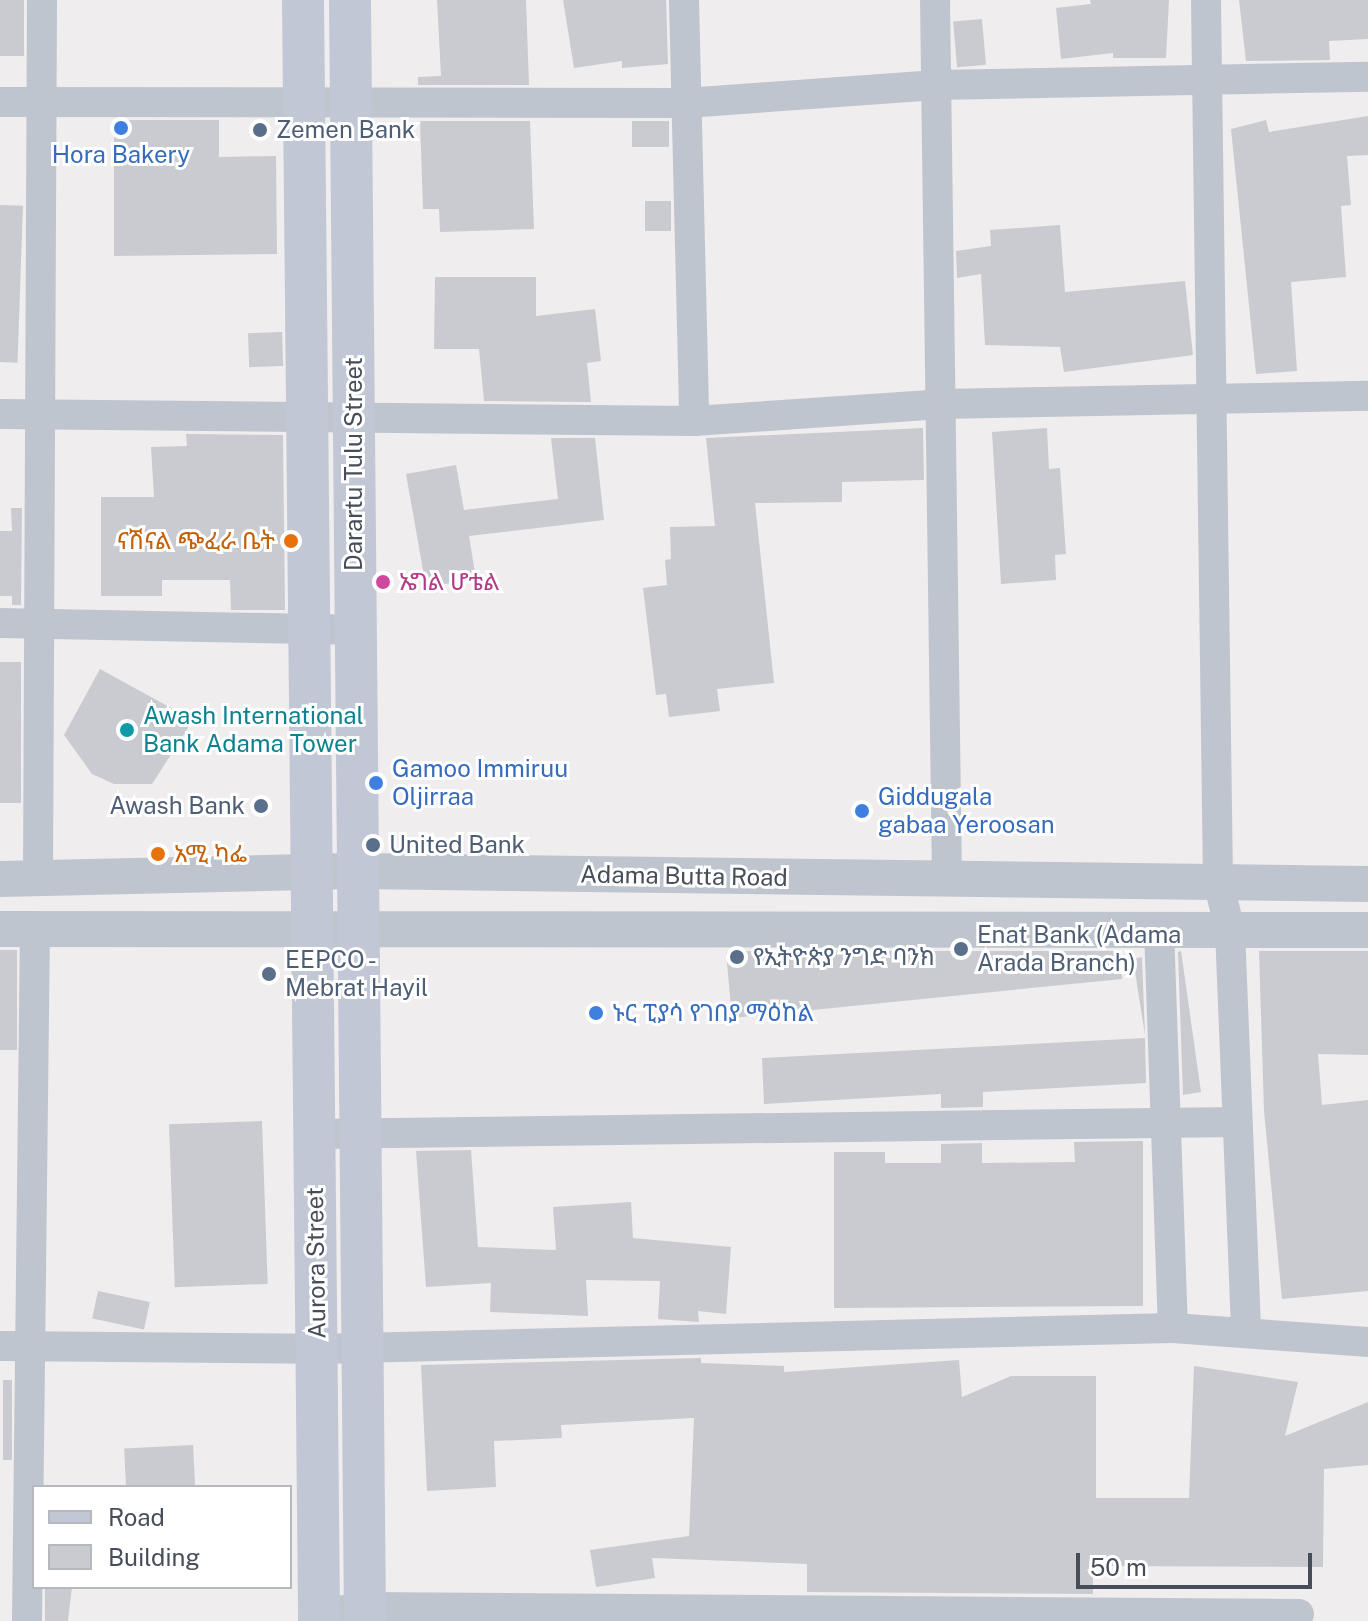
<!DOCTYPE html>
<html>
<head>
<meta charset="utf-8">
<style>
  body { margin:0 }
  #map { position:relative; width:1368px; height:1621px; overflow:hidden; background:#efeded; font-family:"Public Sans","Noto Sans Ethiopic",sans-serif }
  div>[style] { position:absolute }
  .building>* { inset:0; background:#cacbd1; transform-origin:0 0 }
  .minor>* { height:30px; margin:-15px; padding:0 15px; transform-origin:15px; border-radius:15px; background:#bfc5ce }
  .tertiary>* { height:36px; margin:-18px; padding:0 18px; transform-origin:18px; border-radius:18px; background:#bfc5ce }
  .secondary>* { height:42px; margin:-21px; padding:0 21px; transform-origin:21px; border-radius:21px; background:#c1c7d4 }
  .dots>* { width:22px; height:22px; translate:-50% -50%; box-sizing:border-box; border:4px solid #fff; border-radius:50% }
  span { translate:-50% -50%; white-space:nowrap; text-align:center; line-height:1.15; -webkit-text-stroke:6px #fff; paint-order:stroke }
  .service-label { font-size:24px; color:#4e5e75 }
  .left { translate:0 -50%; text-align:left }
  .right { translate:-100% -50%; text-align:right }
  .shop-label { font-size:24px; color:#366cbe }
  .street-label { font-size:24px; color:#474e59 }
  .food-label { font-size:24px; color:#c56008 }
  .hotel-label { font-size:24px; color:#b23c85 }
  .culture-label { font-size:24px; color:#0d838f }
  .legend { position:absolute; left:32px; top:1485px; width:260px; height:104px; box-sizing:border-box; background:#fff; border:2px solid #b5b8bd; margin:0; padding:10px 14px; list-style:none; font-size:24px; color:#474e59 }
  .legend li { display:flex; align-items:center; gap:16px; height:40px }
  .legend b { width:40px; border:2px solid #b5b8bd }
  .scale { position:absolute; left:1076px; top:1553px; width:236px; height:36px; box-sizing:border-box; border:4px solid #474e59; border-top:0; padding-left:10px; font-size:24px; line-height:28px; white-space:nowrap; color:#474e59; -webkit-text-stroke:6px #fff; paint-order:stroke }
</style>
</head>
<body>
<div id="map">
  <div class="building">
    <div style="left:0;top:0;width:24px;height:56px"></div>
    <div style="clip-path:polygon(437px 0,526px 0,529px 85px,418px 85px,418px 77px,441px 76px)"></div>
    <div style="clip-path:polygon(563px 0,666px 0,668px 64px,622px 68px,622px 61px,574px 68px)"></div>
    <div style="clip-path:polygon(1090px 0,1169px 0,1166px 58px,1113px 58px,1113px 53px,1061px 59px,1056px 8px,1091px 4px)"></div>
    <div style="clip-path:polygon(1239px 0,1368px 0,1368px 39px,1329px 41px,1330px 60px,1246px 61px)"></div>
    <div style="left:982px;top:19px;width:46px;height:29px;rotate:85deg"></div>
    <div style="clip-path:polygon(1368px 116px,1368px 155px,1347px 156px,1351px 205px,1341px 206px,1346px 277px,1291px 282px,1297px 371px,1256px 374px,1231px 129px,1266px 120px,1269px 132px)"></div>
    <div style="clip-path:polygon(114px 120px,219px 120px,219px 157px,276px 156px,277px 254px,114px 256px)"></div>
    <div style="clip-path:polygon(420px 121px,530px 121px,534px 229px,440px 232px,439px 209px,423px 209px)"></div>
    <div style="left:632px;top:121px;width:37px;height:26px"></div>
    <div style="left:671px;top:201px;width:30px;height:26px;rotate:90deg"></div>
    <div style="left:0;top:205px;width:23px;height:157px;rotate:2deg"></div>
    <div style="clip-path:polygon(1060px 225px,1065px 292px,1185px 281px,1193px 355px,1064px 372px,1060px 347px,985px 345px,981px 274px,957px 278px,956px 251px,991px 246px,990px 230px)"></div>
    <div style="clip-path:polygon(435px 277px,536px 277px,536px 316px,595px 309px,601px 361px,587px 363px,591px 402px,484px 401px,479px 349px,434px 349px)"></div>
    <div style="left:282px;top:332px;width:34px;height:34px;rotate:88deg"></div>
    <div style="clip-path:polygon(923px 428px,924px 480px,842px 482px,842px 502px,755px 503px,774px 683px,717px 689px,720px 711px,669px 717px,666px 694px,656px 695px,643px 588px,667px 585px,665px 560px,671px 559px,670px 527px,715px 526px,706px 438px)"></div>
    <div style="clip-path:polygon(1047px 428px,1049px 469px,1060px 468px,1066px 554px,1055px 555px,1056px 580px,1001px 584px,992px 432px)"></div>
    <div style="clip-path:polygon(186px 434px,283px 435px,285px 610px,231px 610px,230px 580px,162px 580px,162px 596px,101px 596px,101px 497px,154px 497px,151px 447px,187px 446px)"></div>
    <div style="clip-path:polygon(551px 438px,595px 438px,604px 520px,469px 536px,476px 579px,426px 587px,406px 474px,456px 465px,464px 510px,558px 499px)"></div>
    <div style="clip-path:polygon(11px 508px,22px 508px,21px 605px,12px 605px,12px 596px,0 596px,0 531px,12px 531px)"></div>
    <div style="left:0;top:662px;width:21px;height:141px"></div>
    <div style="clip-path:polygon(100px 669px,193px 720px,152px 784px,114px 784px,92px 774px,64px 735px)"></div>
    <div style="left:0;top:950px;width:17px;height:100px"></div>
    <div style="clip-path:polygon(740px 951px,1120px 951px,1122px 979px,732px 1018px,726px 952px)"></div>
    <div style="clip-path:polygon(1181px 951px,1201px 1092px,1183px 1095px,1178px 952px)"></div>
    <div style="clip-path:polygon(1259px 951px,1368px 951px,1368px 1055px,1318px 1054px,1322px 1105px,1368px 1100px,1368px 1291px,1282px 1299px,1264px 1111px)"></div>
    <div style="clip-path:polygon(1142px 957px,1145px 1035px,1133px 959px)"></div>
    <div style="clip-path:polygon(1145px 1038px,1146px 1083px,983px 1092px,983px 1107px,941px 1108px,941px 1094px,764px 1104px,762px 1058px)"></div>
    <div style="left:262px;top:1121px;width:163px;height:93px;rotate:88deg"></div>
    <div style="clip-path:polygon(1143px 1141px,1143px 1306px,834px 1308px,834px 1152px,885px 1152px,885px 1163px,941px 1163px,941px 1144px,982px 1143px,982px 1163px,1075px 1162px,1074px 1142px)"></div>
    <div style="clip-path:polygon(471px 1150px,478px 1247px,556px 1250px,553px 1207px,631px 1202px,633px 1238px,731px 1247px,726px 1314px,698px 1311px,699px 1322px,658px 1319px,660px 1281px,586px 1280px,588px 1316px,490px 1312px,491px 1283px,426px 1287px,416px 1151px)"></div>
    <div style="left:98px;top:1291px;width:53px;height:28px;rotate:12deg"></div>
    <div style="clip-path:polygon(701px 1358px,701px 1363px,784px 1366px,784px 1372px,959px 1360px,962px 1397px,1011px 1376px,1096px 1376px,1096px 1498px,1189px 1498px,1194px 1366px,1298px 1382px,1285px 1436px,1368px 1402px,1368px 1465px,1324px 1469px,1323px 1567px,1093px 1566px,1093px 1594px,807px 1592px,807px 1564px,652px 1558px,655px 1578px,596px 1587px,590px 1550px,689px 1536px,694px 1418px,561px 1425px,562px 1438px,494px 1441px,496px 1487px,427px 1491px,421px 1365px)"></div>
    <div style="left:3px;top:1380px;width:9px;height:80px"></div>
    <div style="left:193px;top:1445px;width:42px;height:69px;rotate:87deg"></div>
    <div style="clip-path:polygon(45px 1587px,72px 1587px,68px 1621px,45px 1621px)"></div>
  </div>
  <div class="minor">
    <div style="left:684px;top:0;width:421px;rotate:88.6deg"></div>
    <div style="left:935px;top:0;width:880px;rotate:89.22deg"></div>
    <div style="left:1206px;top:0;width:881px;rotate:89.22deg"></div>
    <div style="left:1218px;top:881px;width:50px;rotate:76.2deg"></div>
    <div style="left:1230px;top:930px;width:403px;rotate:87.7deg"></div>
    <div style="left:0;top:102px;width:686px;rotate:0.08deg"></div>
    <div style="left:686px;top:103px;width:251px;rotate:-4.1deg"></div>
    <div style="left:936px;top:85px;width:432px;rotate:-1.1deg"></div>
    <div style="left:0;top:414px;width:694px;rotate:0.58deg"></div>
    <div style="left:694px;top:421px;width:248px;rotate:-3.9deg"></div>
    <div style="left:941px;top:404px;width:427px;rotate:-1.1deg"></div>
    <div style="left:0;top:623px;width:355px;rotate:1.1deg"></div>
    <div style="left:38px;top:879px;width:879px;rotate:-89.74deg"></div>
    <div style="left:1159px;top:929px;width:399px;rotate:88deg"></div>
    <div style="left:315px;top:1134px;width:922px;rotate:-0.75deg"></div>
    <div style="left:0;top:1346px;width:317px;rotate:0.5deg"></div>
    <div style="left:317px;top:1349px;width:856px;rotate:-1.41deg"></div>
    <div style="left:1173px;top:1328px;width:196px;rotate:4.1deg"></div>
    <div style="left:319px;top:1614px;width:47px;rotate:-8.7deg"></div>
    <div style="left:365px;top:1607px;width:934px;rotate:0.43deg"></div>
    <div style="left:27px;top:1621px;width:692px;rotate:-89.34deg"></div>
  </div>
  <div class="tertiary">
    <div style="left:0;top:879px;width:359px;rotate:-1.3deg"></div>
    <div style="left:359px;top:871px;width:1009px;rotate:0.74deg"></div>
    <div style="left:0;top:929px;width:1368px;rotate:0.04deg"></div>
  </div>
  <div class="secondary">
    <div style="left:303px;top:0;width:1621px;rotate:89.43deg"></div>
    <div style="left:350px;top:0;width:1621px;rotate:89.47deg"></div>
  </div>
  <div class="dots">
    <div style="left:121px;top:128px;background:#3f7fe0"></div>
    <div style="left:260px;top:130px;background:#5c6f8a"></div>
    <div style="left:291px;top:541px;background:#e8710a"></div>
    <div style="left:383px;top:582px;background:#d1479c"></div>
    <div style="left:127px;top:730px;background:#0f9aa8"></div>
    <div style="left:376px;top:783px;background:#3f7fe0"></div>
    <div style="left:261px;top:806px;background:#5c6f8a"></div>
    <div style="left:862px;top:811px;background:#3f7fe0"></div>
    <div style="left:373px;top:845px;background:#5c6f8a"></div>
    <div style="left:158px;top:854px;background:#e8710a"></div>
    <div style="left:961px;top:949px;background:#5c6f8a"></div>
    <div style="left:737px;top:957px;background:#5c6f8a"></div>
    <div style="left:269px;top:974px;background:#5c6f8a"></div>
    <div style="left:596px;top:1013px;background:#3f7fe0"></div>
  </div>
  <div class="service-label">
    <span class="left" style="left:276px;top:130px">Zemen Bank</span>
    <span class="right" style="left:245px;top:806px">Awash Bank</span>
    <span class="left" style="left:389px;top:845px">United Bank</span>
    <span class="left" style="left:977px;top:949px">Enat Bank (Adama<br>Arada Branch)</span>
    <span class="left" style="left:753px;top:957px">የኢትዮጵያ ንግድ ባንክ</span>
    <span class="left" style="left:285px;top:974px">EEPCO -<br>Mebrat Hayil</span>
  </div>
  <div class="shop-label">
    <span style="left:121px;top:155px">Hora Bakery</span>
    <span class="left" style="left:392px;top:783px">Gamoo Immiruu<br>Oljirraa</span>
    <span class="left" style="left:878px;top:811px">Giddugala<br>gabaa Yeroosan</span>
    <span class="left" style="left:612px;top:1013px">ኑር ፒያሳ የገበያ ማዕከል</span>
  </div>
  <div class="street-label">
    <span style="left:354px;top:464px;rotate:-90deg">Darartu Tulu Street</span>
    <span style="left:684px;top:876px;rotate:1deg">Adama Butta Road</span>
    <span style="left:316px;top:1263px;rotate:-91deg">Aurora Street</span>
  </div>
  <div class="food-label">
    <span class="right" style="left:275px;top:541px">ናሽናል ጭፈራ ቤት</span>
    <span class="left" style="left:174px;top:854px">አሚ ካፌ</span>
  </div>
  <div class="hotel-label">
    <span class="left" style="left:399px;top:582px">ኤግል ሆቴል</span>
  </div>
  <div class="culture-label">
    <span class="left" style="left:143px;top:730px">Awash International<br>Bank Adama Tower</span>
  </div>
  <ul class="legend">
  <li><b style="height:10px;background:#c1c7d4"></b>Road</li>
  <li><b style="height:22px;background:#cacbd1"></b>Building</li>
  </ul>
  <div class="scale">50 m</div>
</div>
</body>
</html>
